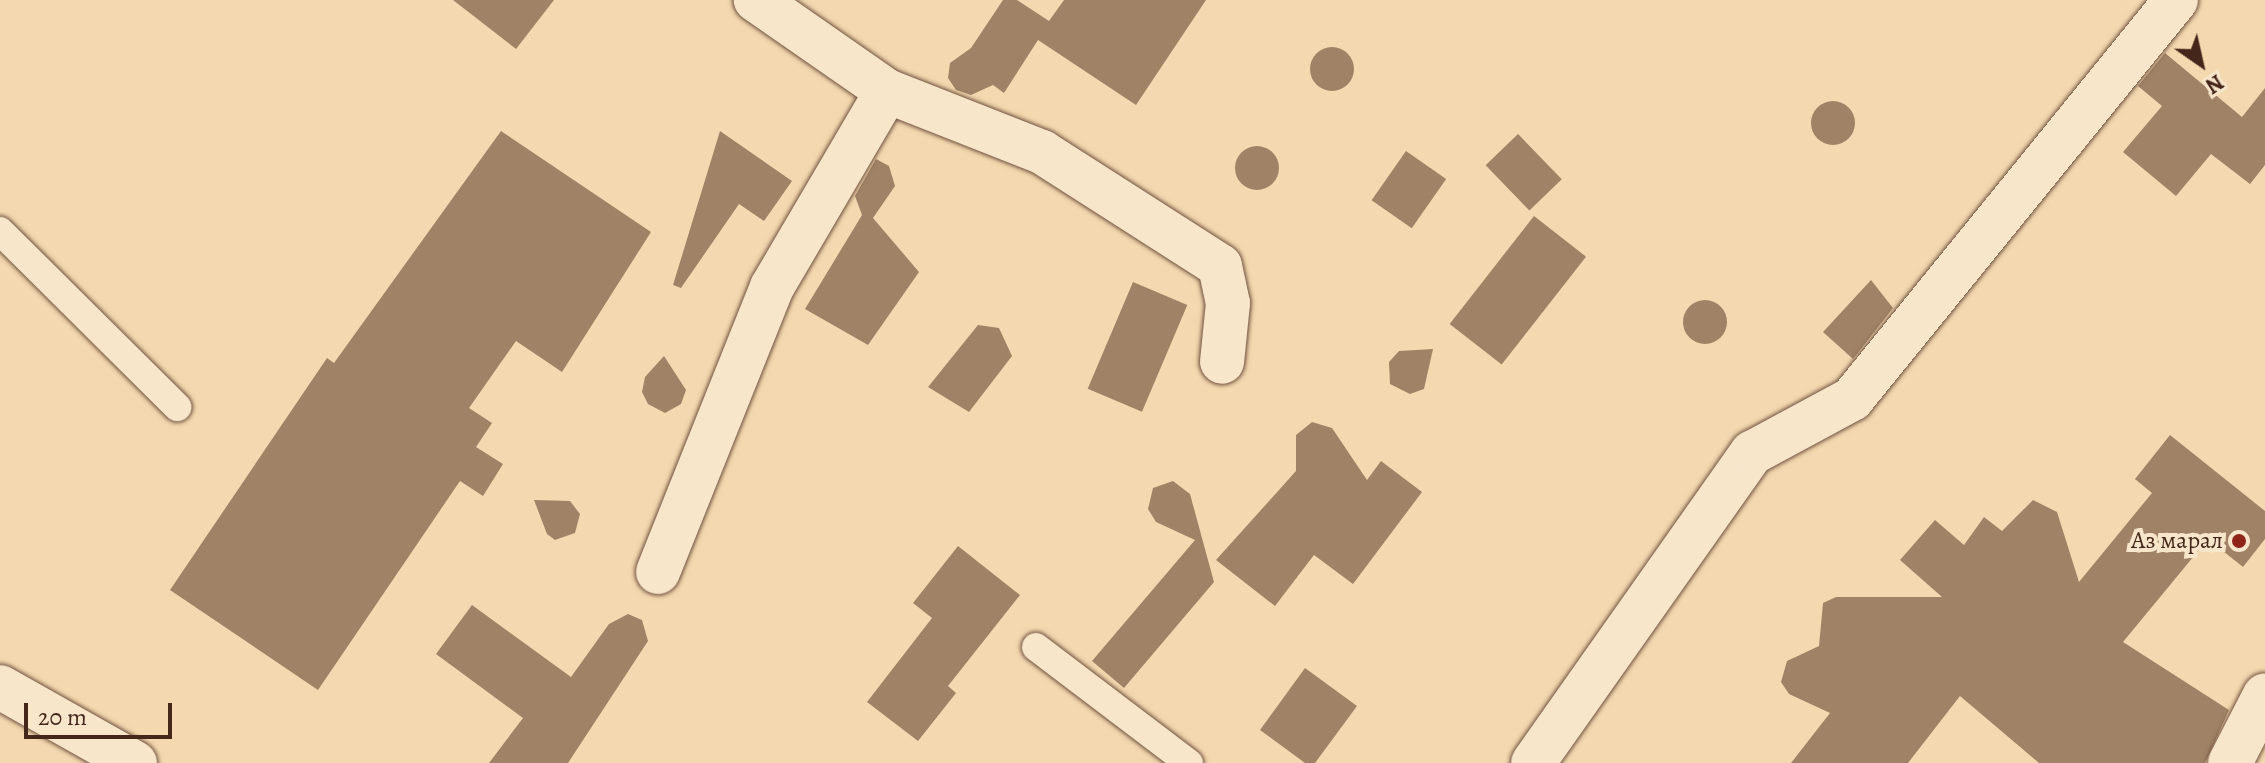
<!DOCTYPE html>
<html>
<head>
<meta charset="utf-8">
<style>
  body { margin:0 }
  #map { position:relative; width:2265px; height:763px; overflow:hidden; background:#f4d8af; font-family:Alegreya,serif }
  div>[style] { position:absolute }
  .building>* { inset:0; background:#a08367; transform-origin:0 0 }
  .round { border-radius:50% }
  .roads { filter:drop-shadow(0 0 2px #70523f) drop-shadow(0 0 2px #70523f) }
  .lane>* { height:28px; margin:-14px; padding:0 14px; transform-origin:14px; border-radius:14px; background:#f8e6cb }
  .street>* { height:44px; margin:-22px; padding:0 22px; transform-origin:22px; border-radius:22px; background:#f8e6cb }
  .dots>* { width:22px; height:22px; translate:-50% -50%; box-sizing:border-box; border:4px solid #f8e6cb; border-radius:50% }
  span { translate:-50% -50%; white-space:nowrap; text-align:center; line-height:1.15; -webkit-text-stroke:8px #f8e6cb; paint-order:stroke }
  .poi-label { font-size:24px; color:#44261a }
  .right { translate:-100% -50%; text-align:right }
  .north { position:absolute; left:2161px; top:24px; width:80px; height:80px; -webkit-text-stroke:6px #f8e6cb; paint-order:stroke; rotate:146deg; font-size:22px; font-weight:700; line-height:32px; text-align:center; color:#44261a }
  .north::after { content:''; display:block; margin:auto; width:28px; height:36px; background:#44261a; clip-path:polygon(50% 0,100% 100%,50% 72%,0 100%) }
  .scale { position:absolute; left:24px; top:703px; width:148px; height:36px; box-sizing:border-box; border:4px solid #44261a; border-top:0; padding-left:10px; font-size:24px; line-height:28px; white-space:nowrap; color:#44261a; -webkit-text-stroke:6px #f8e6cb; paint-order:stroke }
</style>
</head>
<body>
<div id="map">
  <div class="building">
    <div style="clip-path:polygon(453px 0,554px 0,516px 49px)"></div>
    <div style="clip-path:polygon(1003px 0,1017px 0,1049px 21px,1064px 0,1206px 0,1136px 105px,1038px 40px,1004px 93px,993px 85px,971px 95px,956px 90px,948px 78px,950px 63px,971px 48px)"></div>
    <div class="round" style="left:1310px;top:47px;width:44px;height:44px"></div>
    <div style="clip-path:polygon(2165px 53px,2242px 117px,2265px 88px,2265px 165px,2250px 184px,2211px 154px,2176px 196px,2123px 152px,2162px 106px,2138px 86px)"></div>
    <div class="round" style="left:1811px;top:101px;width:44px;height:44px"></div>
    <div style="clip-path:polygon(501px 131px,651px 232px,562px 372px,516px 341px,469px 408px,492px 423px,476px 447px,503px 464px,483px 496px,460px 481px,318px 690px,170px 590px,327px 358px,334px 363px)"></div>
    <div style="clip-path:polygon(720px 131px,792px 181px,764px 221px,739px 204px,681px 288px,673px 285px)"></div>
    <div style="left:1518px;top:134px;width:63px;height:45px;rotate:46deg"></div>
    <div class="round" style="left:1235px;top:146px;width:44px;height:44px"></div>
    <div style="left:1406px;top:151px;width:49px;height:60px;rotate:35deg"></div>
    <div style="clip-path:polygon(876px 159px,889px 166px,895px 186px,873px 218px,919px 272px,868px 345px,805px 309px,862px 215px,855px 196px)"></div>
    <div style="left:1534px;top:216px;width:66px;height:137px;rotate:38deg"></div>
    <div style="clip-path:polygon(1871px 280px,1893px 308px,1853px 359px,1823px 332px)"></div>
    <div style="left:1133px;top:282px;width:59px;height:116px;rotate:23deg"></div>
    <div class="round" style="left:1683px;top:300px;width:44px;height:44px"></div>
    <div style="clip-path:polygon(978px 325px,999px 328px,1012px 356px,969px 412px,928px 387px)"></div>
    <div style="clip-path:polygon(1433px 349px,1424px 389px,1410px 394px,1390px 384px,1389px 362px,1399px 351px)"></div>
    <div style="clip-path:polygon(664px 356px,686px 390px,681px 404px,665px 413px,648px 404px,642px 392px,645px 377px)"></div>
    <div style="clip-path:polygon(1312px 422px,1332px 428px,1367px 480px,1381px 461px,1422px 492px,1353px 584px,1314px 555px,1275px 606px,1216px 560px,1296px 471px,1296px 435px)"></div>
    <div style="clip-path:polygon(2170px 435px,2265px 511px,2265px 539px,2243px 567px,2208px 539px,2123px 642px,2229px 710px,2205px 763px,2039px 763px,1960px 696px,1908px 763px,1791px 763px,1830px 713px,1789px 694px,1781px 682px,1787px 661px,1819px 646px,1823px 603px,1836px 597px,1942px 597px,1900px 560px,1935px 520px,1964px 545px,1984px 517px,2002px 531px,2033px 500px,2057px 512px,2079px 582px,2152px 493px,2135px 479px)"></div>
    <div style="clip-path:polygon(1173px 481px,1190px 494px,1214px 582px,1124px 688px,1092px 661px,1195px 540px,1156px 522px,1148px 509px,1153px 488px)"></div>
    <div style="clip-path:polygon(534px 500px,570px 501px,580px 514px,575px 533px,555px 540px,547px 534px)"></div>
    <div style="clip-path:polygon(958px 546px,1020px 595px,948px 686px,956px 693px,918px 741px,867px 702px,932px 618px,913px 603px)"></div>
    <div style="clip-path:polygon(472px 605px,571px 677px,609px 624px,628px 614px,642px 620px,648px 641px,568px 763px,489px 763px,523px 718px,436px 654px)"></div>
    <div style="clip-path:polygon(1305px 668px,1357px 706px,1315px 763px,1305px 763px,1260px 730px)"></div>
  </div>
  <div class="roads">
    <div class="lane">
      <div style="left:0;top:231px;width:250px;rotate:44.8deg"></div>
      <div style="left:1036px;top:647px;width:192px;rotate:37.2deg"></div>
    </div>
    <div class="street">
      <div style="left:887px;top:91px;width:167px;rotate:21.5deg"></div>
      <div style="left:1042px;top:152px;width:211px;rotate:32.6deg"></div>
      <div style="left:1220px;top:266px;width:38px;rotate:78deg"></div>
      <div style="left:1228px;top:303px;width:59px;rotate:95.8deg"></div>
      <div style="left:658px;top:572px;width:307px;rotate:-68.2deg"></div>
      <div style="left:772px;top:287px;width:227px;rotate:-59.6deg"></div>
      <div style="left:887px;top:91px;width:160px;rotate:-145.2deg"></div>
      <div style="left:0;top:687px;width:155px;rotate:29.4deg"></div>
      <div style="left:1533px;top:763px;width:380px;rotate:-54.8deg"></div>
      <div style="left:1752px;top:453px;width:114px;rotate:-28.4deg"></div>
      <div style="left:1852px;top:399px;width:514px;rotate:-50.92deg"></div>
      <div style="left:2230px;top:763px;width:76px;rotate:-62.8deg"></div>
    </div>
  </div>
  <div class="dots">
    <div style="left:2239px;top:541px;background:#8f2418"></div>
  </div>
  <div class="poi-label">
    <span class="right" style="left:2223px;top:541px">Аз марал</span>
  </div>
  <div class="north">N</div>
  <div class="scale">20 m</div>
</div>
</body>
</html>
